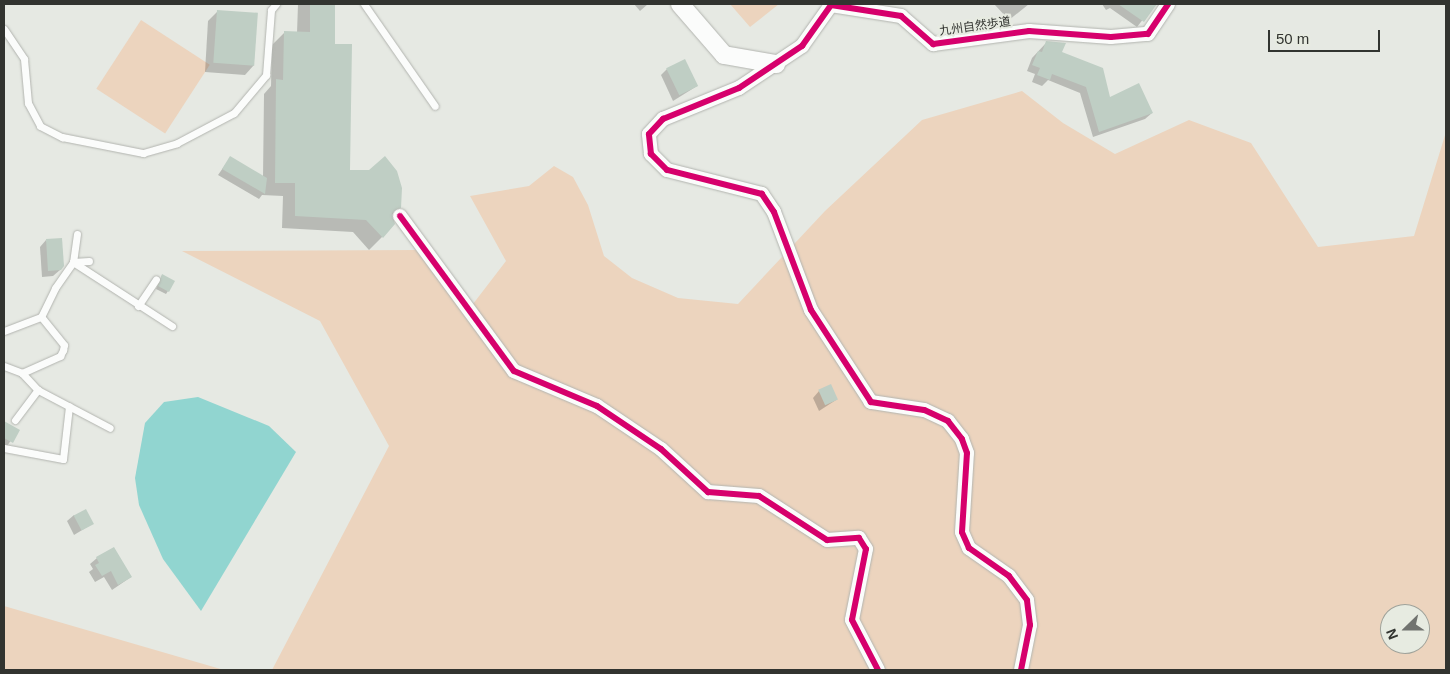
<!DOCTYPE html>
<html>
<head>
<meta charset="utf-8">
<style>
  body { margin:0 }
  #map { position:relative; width:1450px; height:674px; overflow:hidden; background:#e6e9e3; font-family:Helvetica,"Noto Sans JP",sans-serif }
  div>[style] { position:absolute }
  .green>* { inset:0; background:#ecd4be; transform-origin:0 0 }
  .water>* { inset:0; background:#91d5d0 }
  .shadow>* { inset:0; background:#0003 }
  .building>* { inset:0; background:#bfcec4; transform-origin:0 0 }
  .roads { filter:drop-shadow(0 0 1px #b2b4af) drop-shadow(0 0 1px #b2b4af) }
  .service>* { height:7px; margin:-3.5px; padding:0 3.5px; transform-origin:3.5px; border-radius:3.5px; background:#fbfcfb }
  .minor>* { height:14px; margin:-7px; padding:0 7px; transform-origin:7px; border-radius:7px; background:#fbfcfb }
  .tertiary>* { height:18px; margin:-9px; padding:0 9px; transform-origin:9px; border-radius:9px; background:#fbfcfb }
  .cycleway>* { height:6px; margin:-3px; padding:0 3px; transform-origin:3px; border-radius:3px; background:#d6006c }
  span { translate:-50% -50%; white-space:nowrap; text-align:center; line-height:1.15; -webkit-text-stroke:4px #e7ebe1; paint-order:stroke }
  .street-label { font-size:12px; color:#323430 }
  .frame { position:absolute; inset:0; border:5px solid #323430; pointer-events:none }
  .north { position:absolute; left:1380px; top:604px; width:50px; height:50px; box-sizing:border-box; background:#e7ebe1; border:1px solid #9fa29a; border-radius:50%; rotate:248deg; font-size:14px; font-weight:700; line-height:20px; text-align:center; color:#323430 }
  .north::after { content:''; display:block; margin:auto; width:18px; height:22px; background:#71736f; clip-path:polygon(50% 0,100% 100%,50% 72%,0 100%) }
  .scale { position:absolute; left:1268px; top:30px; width:112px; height:22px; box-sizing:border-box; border:2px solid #323430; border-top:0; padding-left:6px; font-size:15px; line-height:18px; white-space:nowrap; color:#323430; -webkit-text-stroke:4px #e7ebe1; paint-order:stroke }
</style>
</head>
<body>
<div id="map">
  <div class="green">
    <div style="clip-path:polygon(730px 4px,779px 4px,750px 27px)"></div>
    <div style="left:141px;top:20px;width:82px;height:82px;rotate:33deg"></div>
    <div style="clip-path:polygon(evenodd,1022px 91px,1063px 123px,1115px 154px,1189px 120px,1251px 143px,1318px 247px,1414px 236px,1446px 132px,1446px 670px,272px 670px,389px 446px,320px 321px,182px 251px,418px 250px,473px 304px,506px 261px,470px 196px,529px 186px,554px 166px,573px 177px,588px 205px,604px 256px,632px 278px,678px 298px,738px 304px,825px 211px,922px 120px,1022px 91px,1390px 614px,1420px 614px,1420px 644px,1390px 644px,1390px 614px)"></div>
    <div style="clip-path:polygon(4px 606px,224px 670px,4px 670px)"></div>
  </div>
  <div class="water">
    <div style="clip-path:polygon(198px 397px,269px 426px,296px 452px,201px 611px,163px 559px,139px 505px,135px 478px,145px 423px,164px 402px)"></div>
  </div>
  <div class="shadow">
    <div style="clip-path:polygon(298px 4px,334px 4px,334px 45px,349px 171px,400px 207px,391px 216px,382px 237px,369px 250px,353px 232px,282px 228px,283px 196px,262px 195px,259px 199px,218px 175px,230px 158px,263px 177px,264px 94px,271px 86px,272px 45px,285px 32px,297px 33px)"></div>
    <div style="clip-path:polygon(634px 4px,648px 4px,640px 11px)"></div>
    <div style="clip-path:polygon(994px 4px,1029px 4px,1009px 20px)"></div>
    <div style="clip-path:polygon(1102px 4px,1155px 4px,1137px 27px,1110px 8px,1106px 10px)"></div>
    <div style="clip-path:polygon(217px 12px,254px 65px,245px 75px,205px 72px,208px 21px)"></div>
    <div style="clip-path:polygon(1047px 42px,1109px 98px,1152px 113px,1145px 119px,1093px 137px,1080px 93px,1048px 80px,1042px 86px,1032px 82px,1035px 74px,1027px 71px,1032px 58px)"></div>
    <div style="clip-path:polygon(667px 69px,697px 86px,673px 101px,661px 75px)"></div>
    <div style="clip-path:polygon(46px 240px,60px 270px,53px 276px,42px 277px,40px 247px)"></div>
    <div style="clip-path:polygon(162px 275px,168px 291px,166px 294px,156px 289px)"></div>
    <div style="clip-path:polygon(819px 391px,836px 400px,819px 411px,813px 398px)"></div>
    <div style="clip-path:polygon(4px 423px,18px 430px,5px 449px,4px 448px)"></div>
    <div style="clip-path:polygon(74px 515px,92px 524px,74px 535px,67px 521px)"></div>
    <div style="clip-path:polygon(97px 558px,131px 577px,112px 590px,104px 577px,95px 582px,89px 572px,93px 569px,90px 564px)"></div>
  </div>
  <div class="building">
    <div style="clip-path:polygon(310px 4px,335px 4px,335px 44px,352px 44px,350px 170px,369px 170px,385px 156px,397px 171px,402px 188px,401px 208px,392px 213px,395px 224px,383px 238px,366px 220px,295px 216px,295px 183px,275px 183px,276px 79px,283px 80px,284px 31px,310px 32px)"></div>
    <div style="clip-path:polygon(1118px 4px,1157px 4px,1144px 22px)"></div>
    <div style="left:217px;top:10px;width:41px;height:53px;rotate:4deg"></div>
    <div style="clip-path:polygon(1046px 41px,1066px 43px,1062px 52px,1103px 68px,1110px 97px,1139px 83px,1153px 113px,1099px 132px,1086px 87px,1052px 74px,1050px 80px,1037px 75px,1040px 68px,1032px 65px,1038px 51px,1042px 52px)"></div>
    <div style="left:685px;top:59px;width:30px;height:21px;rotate:64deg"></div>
    <div style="clip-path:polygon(230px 156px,267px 178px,265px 194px,222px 169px)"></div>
    <div style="clip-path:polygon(62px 238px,64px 266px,61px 270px,48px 271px,46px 239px)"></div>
    <div style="clip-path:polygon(162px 274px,175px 281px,169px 292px,158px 286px)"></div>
    <div style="left:831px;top:384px;width:17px;height:14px;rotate:66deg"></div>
    <div style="clip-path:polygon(4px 421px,20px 430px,13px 443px,4px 438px)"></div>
    <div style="left:86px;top:509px;width:17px;height:14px;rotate:62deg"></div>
    <div style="clip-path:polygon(114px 547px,132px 577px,118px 585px,111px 571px,102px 576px,95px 565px,99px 563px,96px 557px)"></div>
  </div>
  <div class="roads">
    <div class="service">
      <div style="left:364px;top:4px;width:124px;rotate:55.2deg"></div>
      <div style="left:4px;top:29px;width:36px;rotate:56deg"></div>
      <div style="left:24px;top:59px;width:44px;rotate:84.8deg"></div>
      <div style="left:28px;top:103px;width:26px;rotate:62deg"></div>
      <div style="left:40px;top:126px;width:25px;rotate:27deg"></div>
      <div style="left:62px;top:137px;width:83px;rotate:11.2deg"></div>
      <div style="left:143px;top:153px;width:35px;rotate:-16deg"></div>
      <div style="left:177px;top:143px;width:64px;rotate:-27.8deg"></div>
      <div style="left:234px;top:113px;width:50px;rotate:-49.9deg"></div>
      <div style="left:266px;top:75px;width:65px;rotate:-85.6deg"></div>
      <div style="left:271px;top:10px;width:8px;rotate:-50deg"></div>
      <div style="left:77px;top:234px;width:28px;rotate:98deg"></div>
      <div style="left:73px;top:262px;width:16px;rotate:-4deg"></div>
      <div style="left:138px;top:306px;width:32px;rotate:-56deg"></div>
      <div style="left:4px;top:331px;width:40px;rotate:-21deg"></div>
      <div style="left:41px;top:317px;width:32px;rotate:-64deg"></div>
      <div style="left:55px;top:288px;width:32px;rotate:-55deg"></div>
      <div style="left:73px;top:262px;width:118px;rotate:32.9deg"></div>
      <div style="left:4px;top:366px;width:19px;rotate:21deg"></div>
      <div style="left:22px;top:373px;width:23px;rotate:47deg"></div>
      <div style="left:38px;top:390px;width:81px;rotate:27.8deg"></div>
      <div style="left:22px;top:373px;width:42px;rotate:-24.1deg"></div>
      <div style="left:60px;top:356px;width:7px;rotate:-63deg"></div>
      <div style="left:63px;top:350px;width:5px;rotate:-79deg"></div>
      <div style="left:64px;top:345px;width:36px;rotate:-129deg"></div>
      <div style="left:15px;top:420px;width:38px;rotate:-53deg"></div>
      <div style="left:4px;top:448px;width:60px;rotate:10.6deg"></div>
      <div style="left:63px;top:459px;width:53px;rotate:-83.5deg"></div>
    </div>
    <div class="minor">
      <div style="left:400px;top:216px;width:192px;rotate:53.7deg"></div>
      <div style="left:514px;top:371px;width:90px;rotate:22.9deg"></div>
      <div style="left:597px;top:406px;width:77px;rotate:33.9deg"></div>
      <div style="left:661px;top:449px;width:64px;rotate:42.5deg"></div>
      <div style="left:708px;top:492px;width:51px;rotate:4.5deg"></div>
      <div style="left:759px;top:496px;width:81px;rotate:32.9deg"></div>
      <div style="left:827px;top:540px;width:32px;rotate:-4deg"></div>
      <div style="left:859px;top:538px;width:13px;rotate:58deg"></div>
      <div style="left:866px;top:549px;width:72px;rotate:101.2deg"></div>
      <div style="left:852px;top:620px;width:56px;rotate:62.5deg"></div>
      <div style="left:1021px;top:670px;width:46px;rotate:-78.7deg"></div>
      <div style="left:1030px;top:625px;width:25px;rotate:-97deg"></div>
      <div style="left:1027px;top:600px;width:30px;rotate:-127deg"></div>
      <div style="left:1009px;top:576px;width:49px;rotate:-145deg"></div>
      <div style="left:969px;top:548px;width:17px;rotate:-114deg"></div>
      <div style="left:962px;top:532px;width:79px;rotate:-86.4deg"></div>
      <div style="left:967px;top:453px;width:15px;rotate:-110deg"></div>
      <div style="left:962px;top:439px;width:23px;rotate:-128deg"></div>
      <div style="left:948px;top:421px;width:26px;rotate:-155deg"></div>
      <div style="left:924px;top:410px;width:54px;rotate:-171.4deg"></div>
      <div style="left:871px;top:402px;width:110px;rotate:-123.1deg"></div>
      <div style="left:811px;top:310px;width:105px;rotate:-110.7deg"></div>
      <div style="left:774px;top:212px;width:22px;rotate:-124deg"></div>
      <div style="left:762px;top:194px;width:98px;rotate:-165.8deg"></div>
      <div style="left:667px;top:170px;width:23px;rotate:-135deg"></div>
      <div style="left:651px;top:154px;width:20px;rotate:-96deg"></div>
      <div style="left:649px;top:134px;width:21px;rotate:-47deg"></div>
      <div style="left:663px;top:119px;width:82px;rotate:-22.2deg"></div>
      <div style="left:739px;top:88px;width:76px;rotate:-33.7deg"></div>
      <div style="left:802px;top:46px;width:50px;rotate:-54.7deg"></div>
      <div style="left:831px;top:5px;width:71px;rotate:8.9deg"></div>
      <div style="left:901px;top:16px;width:43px;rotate:41.2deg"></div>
      <div style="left:933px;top:44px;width:97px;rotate:-7.7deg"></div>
      <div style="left:1029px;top:31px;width:82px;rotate:4.2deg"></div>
      <div style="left:1111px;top:37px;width:37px;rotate:-5deg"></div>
      <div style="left:1148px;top:34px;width:36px;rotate:-56deg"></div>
    </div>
    <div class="tertiary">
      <div style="left:680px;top:4px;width:67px;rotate:49.2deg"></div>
      <div style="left:724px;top:55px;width:53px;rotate:9.8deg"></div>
    </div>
  </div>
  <div class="cycleway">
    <div style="left:400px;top:216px;width:192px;rotate:53.7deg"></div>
    <div style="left:514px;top:371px;width:90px;rotate:22.9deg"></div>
    <div style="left:597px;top:406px;width:77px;rotate:33.9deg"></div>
    <div style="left:661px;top:449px;width:64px;rotate:42.5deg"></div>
    <div style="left:708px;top:492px;width:51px;rotate:4.5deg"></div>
    <div style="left:759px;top:496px;width:81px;rotate:32.9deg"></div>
    <div style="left:827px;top:540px;width:32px;rotate:-4deg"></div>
    <div style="left:859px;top:538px;width:13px;rotate:58deg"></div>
    <div style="left:866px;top:549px;width:72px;rotate:101.2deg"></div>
    <div style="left:852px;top:620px;width:56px;rotate:62.5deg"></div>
    <div style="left:1021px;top:670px;width:46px;rotate:-78.7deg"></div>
    <div style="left:1030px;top:625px;width:25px;rotate:-97deg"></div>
    <div style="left:1027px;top:600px;width:30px;rotate:-127deg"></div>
    <div style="left:1009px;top:576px;width:49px;rotate:-145deg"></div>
    <div style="left:969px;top:548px;width:17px;rotate:-114deg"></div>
    <div style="left:962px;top:532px;width:79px;rotate:-86.4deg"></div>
    <div style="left:967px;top:453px;width:15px;rotate:-110deg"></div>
    <div style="left:962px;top:439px;width:23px;rotate:-128deg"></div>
    <div style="left:948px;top:421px;width:26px;rotate:-155deg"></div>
    <div style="left:924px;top:410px;width:54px;rotate:-171.4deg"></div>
    <div style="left:871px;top:402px;width:110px;rotate:-123.1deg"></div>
    <div style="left:811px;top:310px;width:105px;rotate:-110.7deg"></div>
    <div style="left:774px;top:212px;width:22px;rotate:-124deg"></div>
    <div style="left:762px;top:194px;width:98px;rotate:-165.8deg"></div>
    <div style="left:667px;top:170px;width:23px;rotate:-135deg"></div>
    <div style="left:651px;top:154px;width:20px;rotate:-96deg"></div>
    <div style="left:649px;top:134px;width:21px;rotate:-47deg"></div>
    <div style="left:663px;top:119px;width:82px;rotate:-22.2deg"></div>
    <div style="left:739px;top:88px;width:76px;rotate:-33.7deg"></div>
    <div style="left:802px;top:46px;width:50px;rotate:-54.7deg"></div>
    <div style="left:831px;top:5px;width:71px;rotate:8.9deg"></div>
    <div style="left:901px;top:16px;width:43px;rotate:41.2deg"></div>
    <div style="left:933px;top:44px;width:97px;rotate:-7.7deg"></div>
    <div style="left:1029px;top:31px;width:82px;rotate:4.2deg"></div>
    <div style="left:1111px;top:37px;width:37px;rotate:-5deg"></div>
    <div style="left:1148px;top:34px;width:36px;rotate:-56deg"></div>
  </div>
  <div class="street-label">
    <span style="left:975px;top:27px;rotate:-8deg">九州自然歩道</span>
  </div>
  <div class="frame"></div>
  <div class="north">N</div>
  <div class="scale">50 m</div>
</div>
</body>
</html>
